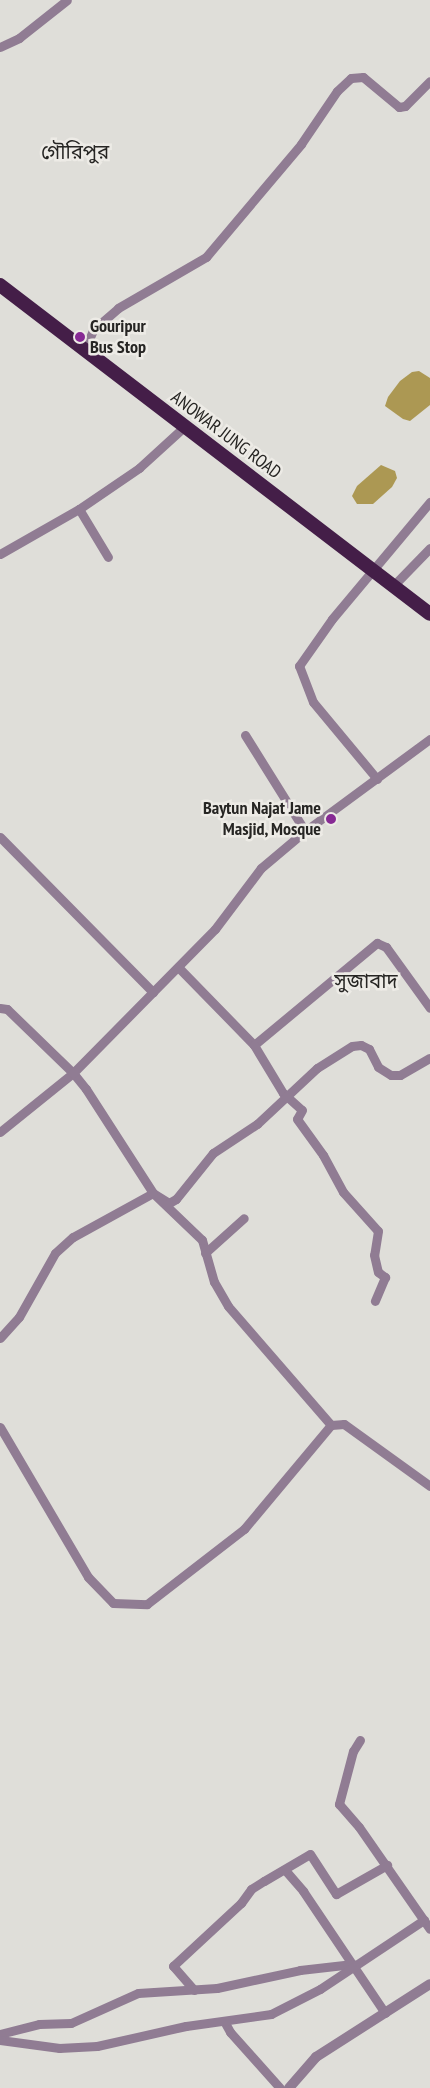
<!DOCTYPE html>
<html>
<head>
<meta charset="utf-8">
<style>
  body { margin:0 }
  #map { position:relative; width:430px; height:2088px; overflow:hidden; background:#dfded9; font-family:"PT Sans Narrow","Noto Sans Bengali",sans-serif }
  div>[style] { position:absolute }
  .water>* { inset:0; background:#ac9853 }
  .minor>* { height:9px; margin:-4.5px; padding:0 4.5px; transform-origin:4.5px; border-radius:4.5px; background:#907c93 }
  .tertiary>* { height:10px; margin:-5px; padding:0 5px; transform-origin:5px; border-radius:5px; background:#907c93 }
  .trunk>* { height:14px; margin:-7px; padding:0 7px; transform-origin:7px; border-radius:7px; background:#441e48 }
  .dots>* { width:14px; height:14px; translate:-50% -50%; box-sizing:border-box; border:2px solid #edebe6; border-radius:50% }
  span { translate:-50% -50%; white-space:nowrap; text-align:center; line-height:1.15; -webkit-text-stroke:5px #edebe6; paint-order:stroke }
  .poi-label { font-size:18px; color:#262523; font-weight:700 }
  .left { translate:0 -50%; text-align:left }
  .right { translate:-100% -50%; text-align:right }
  .street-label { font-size:18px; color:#262523 }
  .quarter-label { font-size:20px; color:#262523 }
</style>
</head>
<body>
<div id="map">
  <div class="water">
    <div style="clip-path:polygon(419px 371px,430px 378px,430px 405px,410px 421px,403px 419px,385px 406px,388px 397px,400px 381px,412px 372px)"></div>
    <div style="clip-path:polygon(381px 465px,395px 471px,397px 478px,392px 487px,373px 504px,357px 504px,352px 496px,357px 486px)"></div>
  </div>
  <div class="minor">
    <div style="left:0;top:47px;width:21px;rotate:-25deg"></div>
    <div style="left:19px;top:38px;width:61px;rotate:-38.4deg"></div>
    <div style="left:85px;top:349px;width:21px;rotate:-67deg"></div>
    <div style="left:93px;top:330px;width:33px;rotate:-41deg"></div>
    <div style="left:118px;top:308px;width:102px;rotate:-30.1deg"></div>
    <div style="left:206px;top:257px;width:148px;rotate:-49.9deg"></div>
    <div style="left:301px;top:144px;width:64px;rotate:-55.8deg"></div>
    <div style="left:337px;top:91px;width:19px;rotate:-43deg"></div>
    <div style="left:351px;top:78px;width:12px;rotate:-5deg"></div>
    <div style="left:363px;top:77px;width:47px;rotate:39.8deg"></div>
    <div style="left:399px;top:107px;width:6px;rotate:-9deg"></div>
    <div style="left:405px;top:106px;width:35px;rotate:-45deg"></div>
    <div style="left:79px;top:509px;width:56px;rotate:58.9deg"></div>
    <div style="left:0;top:554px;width:91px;rotate:-29.7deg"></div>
    <div style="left:79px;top:509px;width:73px;rotate:-34.3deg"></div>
    <div style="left:139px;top:468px;width:61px;rotate:-42.3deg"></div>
    <div style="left:393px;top:586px;width:53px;rotate:-45.8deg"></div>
    <div style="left:245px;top:735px;width:113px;rotate:58deg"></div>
    <div style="left:377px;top:779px;width:100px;rotate:-129.7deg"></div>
    <div style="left:313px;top:702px;width:39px;rotate:-111deg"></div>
    <div style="left:299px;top:666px;width:57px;rotate:-54.9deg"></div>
    <div style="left:332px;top:619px;width:153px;rotate:-50.1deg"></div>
    <div style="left:0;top:837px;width:218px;rotate:45.4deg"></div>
    <div style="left:178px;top:967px;width:109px;rotate:45.7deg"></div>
    <div style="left:254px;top:1045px;width:160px;rotate:-39.7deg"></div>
    <div style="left:377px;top:943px;width:10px;rotate:24deg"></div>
    <div style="left:386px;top:947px;width:75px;rotate:54.2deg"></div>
    <div style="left:0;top:1008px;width:7px;rotate:8deg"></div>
    <div style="left:7px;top:1009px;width:92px;rotate:44.1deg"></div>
    <div style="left:73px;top:1073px;width:94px;rotate:141.1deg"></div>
    <div style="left:254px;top:1045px;width:56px;rotate:58.9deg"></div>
    <div style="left:283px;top:1093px;width:25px;rotate:42deg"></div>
    <div style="left:302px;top:1110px;width:10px;rotate:119deg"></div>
    <div style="left:297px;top:1119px;width:44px;rotate:54.2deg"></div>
    <div style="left:323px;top:1155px;width:42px;rotate:61.6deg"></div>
    <div style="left:343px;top:1192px;width:52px;rotate:48.1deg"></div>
    <div style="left:378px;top:1231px;width:24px;rotate:99deg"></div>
    <div style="left:374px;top:1255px;width:17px;rotate:77deg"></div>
    <div style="left:378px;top:1272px;width:9px;rotate:36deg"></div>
    <div style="left:385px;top:1277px;width:26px;rotate:113deg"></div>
    <div style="left:205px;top:1253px;width:52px;rotate:-41.9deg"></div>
    <div style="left:0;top:1338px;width:28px;rotate:-48deg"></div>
    <div style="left:19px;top:1317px;width:73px;rotate:-60.6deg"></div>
    <div style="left:55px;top:1253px;width:24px;rotate:-42deg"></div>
    <div style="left:73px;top:1237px;width:91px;rotate:-28.8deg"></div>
    <div style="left:153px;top:1193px;width:19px;rotate:32deg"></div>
    <div style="left:169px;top:1203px;width:8px;rotate:-30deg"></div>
    <div style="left:176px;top:1199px;width:59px;rotate:-51.2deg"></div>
    <div style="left:213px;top:1153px;width:53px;rotate:-33.4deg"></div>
    <div style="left:257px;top:1124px;width:82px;rotate:-43deg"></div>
    <div style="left:317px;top:1068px;width:41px;rotate:-32.2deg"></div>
    <div style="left:352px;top:1046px;width:9px;rotate:-6deg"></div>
    <div style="left:361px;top:1045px;width:9px;rotate:27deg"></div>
    <div style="left:369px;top:1049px;width:20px;rotate:63deg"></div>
    <div style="left:378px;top:1067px;width:15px;rotate:32deg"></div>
    <div style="left:391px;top:1075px;width:9px"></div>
    <div style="left:400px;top:1075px;width:34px;rotate:-30deg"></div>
    <div style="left:331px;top:1425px;width:157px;rotate:-130.9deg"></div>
    <div style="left:228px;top:1306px;width:28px;rotate:-120deg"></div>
    <div style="left:214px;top:1282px;width:44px;rotate:-105.9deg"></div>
    <div style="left:202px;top:1240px;width:68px;rotate:-136.2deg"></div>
    <div style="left:153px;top:1193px;width:124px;rotate:-122.8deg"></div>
    <div style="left:86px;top:1089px;width:21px;rotate:-129deg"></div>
    <div style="left:73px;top:1073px;width:202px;rotate:-45.4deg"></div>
    <div style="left:215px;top:929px;width:76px;rotate:-53deg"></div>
    <div style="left:261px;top:868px;width:57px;rotate:-40.1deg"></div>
    <div style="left:305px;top:831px;width:155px;rotate:-36.4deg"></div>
    <div style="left:0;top:1427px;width:174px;rotate:59.6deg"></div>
    <div style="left:88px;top:1577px;width:36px;rotate:46deg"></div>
    <div style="left:113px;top:1603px;width:34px;rotate:2deg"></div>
    <div style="left:147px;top:1604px;width:123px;rotate:-37.7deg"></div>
    <div style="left:244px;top:1529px;width:136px;rotate:-50.1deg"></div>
    <div style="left:331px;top:1425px;width:13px;rotate:-4deg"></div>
    <div style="left:344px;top:1424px;width:106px;rotate:35.8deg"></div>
    <div style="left:360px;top:1740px;width:13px;rotate:122deg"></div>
    <div style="left:353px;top:1751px;width:55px;rotate:104.8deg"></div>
    <div style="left:339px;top:1804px;width:30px;rotate:49deg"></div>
    <div style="left:359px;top:1827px;width:124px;rotate:55.2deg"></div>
    <div style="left:285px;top:1870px;width:28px;rotate:49deg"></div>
    <div style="left:303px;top:1891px;width:147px;rotate:56.1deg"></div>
    <div style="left:194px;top:1990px;width:32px;rotate:-131deg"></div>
    <div style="left:173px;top:1966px;width:93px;rotate:-42.8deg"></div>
    <div style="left:241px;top:1903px;width:17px;rotate:-54deg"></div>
    <div style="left:251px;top:1889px;width:15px;rotate:-32deg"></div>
    <div style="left:264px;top:1881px;width:53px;rotate:-30.4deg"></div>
    <div style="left:310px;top:1854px;width:48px;rotate:57deg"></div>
    <div style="left:336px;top:1894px;width:59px;rotate:-29.6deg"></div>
    <div style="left:224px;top:2021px;width:13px;rotate:61deg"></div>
    <div style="left:230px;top:2032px;width:75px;rotate:48.2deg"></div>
    <div style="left:0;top:2034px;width:40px;rotate:-14.4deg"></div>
    <div style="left:39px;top:2024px;width:32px;rotate:-2deg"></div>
    <div style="left:71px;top:2023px;width:73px;rotate:-24.1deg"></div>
    <div style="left:138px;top:1993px;width:79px;rotate:-3.6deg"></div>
    <div style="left:217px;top:1988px;width:85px;rotate:-12.2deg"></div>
    <div style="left:300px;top:1970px;width:53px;rotate:-6.5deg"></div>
    <div style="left:0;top:2040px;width:60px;rotate:7.7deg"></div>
    <div style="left:59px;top:2048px;width:38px;rotate:-3deg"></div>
    <div style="left:97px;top:2046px;width:91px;rotate:-12.7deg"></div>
    <div style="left:186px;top:2026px;width:86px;rotate:-8deg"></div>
    <div style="left:271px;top:2014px;width:55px;rotate:-27deg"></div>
    <div style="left:320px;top:1989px;width:125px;rotate:-33.6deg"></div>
  </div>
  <div class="tertiary">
    <div style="left:289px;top:2088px;width:41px;rotate:-48.9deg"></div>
    <div style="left:316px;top:2057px;width:135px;rotate:-32.6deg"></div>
  </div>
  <div class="trunk">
    <div style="left:0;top:285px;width:541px;rotate:37.42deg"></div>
  </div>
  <div class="dots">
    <div style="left:80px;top:337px;background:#872994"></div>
    <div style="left:331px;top:819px;background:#872994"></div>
  </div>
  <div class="poi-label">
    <span class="left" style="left:90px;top:337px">Gouripur<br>Bus Stop</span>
    <span class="right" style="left:321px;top:819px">Baytun Najat Jame<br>Masjid, Mosque</span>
  </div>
  <div class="street-label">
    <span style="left:226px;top:435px;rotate:37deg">ANOWAR JUNG ROAD</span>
  </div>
  <div class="quarter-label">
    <span style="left:75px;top:152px">গৌরিপুর</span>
    <span style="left:366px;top:981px">সুজাবাদ</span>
  </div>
</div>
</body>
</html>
